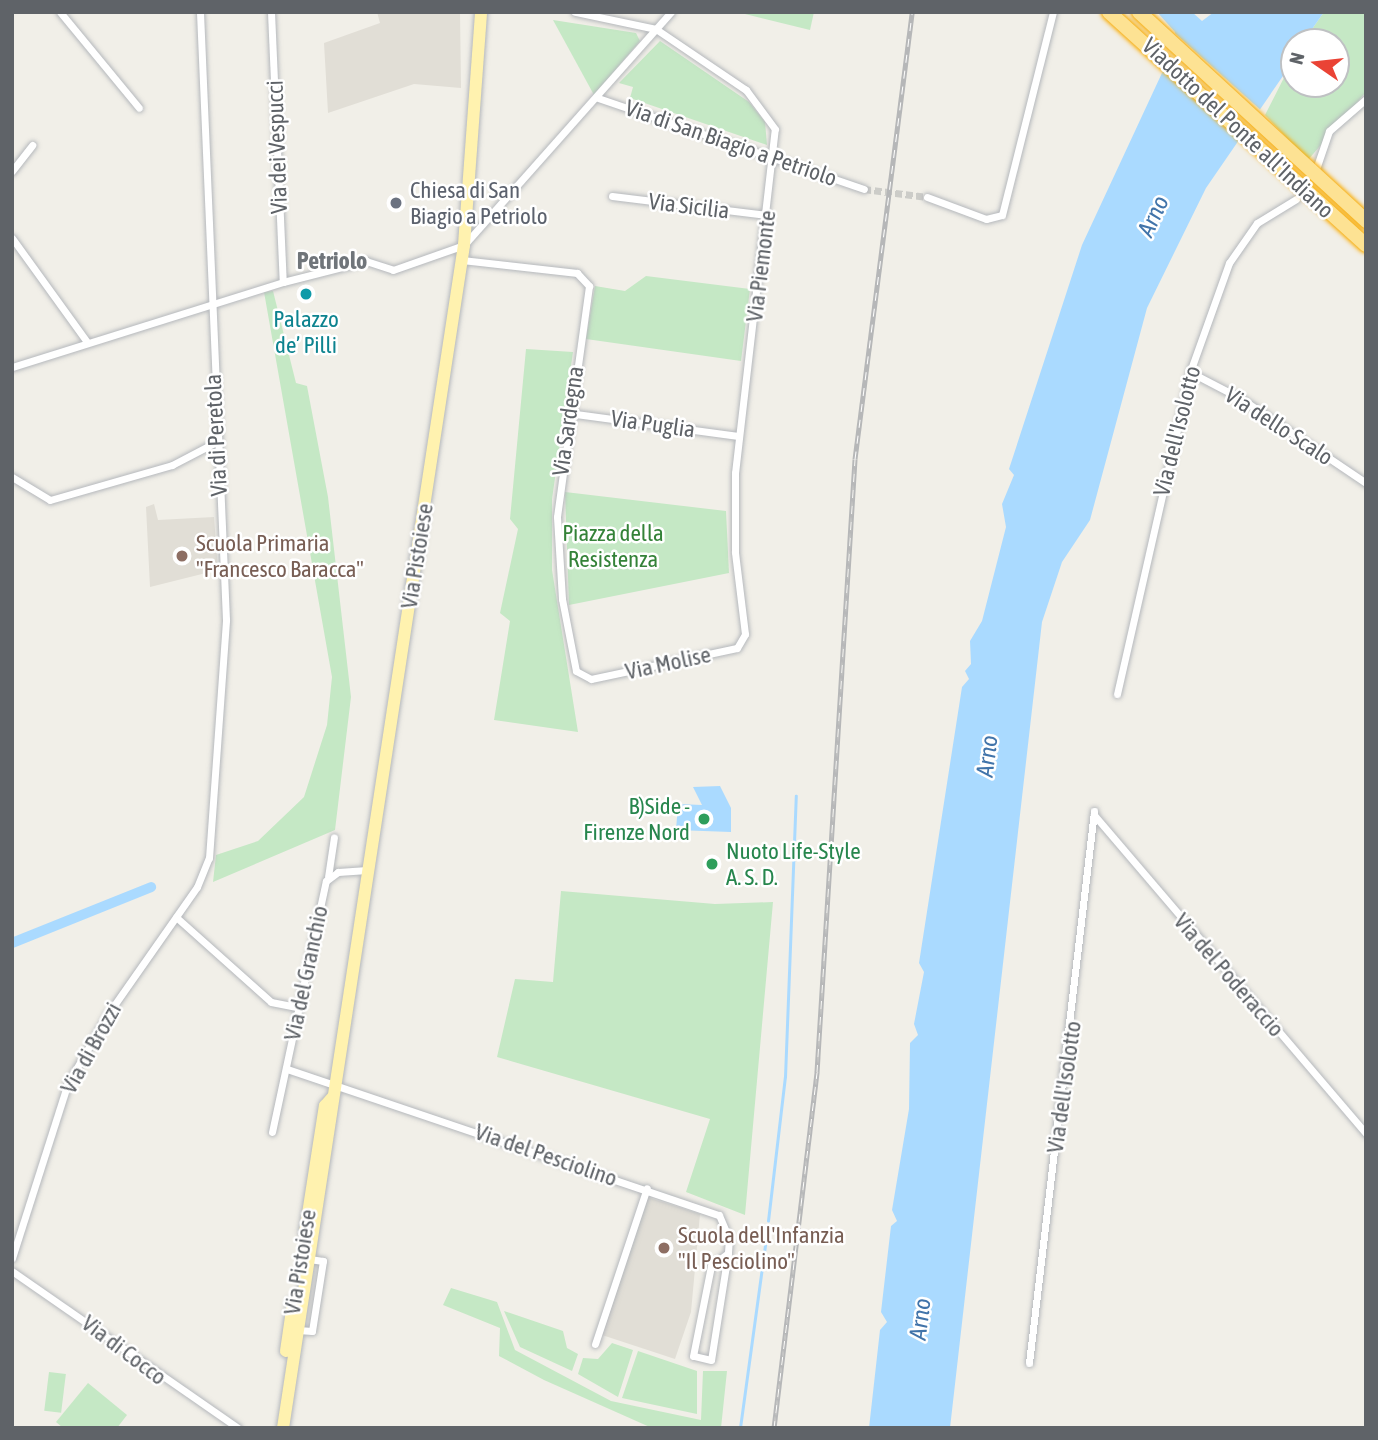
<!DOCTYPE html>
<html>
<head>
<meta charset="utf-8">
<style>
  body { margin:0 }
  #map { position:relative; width:1378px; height:1440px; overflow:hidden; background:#f1efe8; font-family:"Asap Condensed",sans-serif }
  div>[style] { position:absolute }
  .education>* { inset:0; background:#e1ded6 }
  .green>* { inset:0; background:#c5e8c5; transform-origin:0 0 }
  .water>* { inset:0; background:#aadaff }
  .pier>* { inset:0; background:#f1efe8 }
  .stream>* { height:2.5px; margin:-1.25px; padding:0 1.25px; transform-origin:1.25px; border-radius:1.25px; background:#aadaff }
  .canal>* { height:10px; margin:-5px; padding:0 5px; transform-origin:5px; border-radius:5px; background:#aadaff }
  .street-tunnel>* { height:7px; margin-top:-3.5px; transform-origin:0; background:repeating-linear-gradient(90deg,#ccccc8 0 7px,transparent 0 10.5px) }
  .roads { filter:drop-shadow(0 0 2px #b5b8bc) drop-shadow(0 0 2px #b5b8bc) }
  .street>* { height:7px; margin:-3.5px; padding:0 3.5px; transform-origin:3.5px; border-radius:3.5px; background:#fff }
  .primary>* { height:12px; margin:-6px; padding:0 6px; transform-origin:6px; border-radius:6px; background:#fff2af }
  .rail>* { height:5px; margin-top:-2.5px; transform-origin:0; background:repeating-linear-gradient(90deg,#fff 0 8px,#b6b7b8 0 16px); box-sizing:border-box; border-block:2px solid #b6b7b8 }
  .bridges { filter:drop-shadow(0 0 2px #f9ab00) drop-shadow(0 0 2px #f9ab00) }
  .highway-bridge>* { height:14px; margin:-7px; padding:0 7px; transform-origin:7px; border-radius:7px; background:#fde293 }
  .dots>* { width:19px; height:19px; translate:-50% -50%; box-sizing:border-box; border:4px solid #fff; border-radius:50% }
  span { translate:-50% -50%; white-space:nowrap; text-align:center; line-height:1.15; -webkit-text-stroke:5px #fff; paint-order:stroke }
  .street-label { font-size:23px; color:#5f6368 }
  .worship-label { font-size:23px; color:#5b616d }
  .left { translate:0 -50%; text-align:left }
  .culture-label { font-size:23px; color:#0d838f }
  .park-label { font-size:23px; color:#348238 }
  .education-label { font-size:23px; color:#785e54 }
  .leisure-label { font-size:23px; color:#27864d }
  .right { translate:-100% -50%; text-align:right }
  .water-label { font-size:24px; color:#4174aa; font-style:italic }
  .neighbourhood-label { font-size:24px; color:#70757a; font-weight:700 }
  .frame { position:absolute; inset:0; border:14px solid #5f6368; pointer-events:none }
  .north { position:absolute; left:1280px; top:28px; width:70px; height:70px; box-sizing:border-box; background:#fff; border:2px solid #bfc1c3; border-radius:50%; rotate:284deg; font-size:19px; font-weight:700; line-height:28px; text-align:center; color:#5f6368 }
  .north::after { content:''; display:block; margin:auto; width:24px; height:32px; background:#ea4335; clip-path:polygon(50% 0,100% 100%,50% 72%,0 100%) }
</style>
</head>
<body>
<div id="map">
  <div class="education">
    <div style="clip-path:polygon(377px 12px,460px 12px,461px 88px,414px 84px,328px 113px,324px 43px,380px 23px)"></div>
    <div style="clip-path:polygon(154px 504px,158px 520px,214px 517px,218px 570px,150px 587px,146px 507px)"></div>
    <div style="clip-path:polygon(647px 1197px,700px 1214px,691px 1312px,675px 1359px,602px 1335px)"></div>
  </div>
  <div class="green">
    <div style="clip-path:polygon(737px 12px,814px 12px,810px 30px)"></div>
    <div style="clip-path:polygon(1324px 12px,1366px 12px,1366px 92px,1308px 160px,1265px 115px,1294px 58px,1294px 84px,1336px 84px,1336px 42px,1303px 42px)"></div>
    <div style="clip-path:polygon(553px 20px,636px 33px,640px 41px,594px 95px)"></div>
    <div style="clip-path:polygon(660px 41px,749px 102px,765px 122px,767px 145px,630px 98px,633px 87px,619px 83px)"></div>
    <div style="clip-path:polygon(646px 276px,750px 289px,741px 361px,586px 339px,595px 286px,625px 291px)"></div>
    <div style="clip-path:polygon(273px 291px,296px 383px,307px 386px,328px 497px,351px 697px,335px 830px,213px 882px,216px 855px,258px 841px,304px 797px,327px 725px,332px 677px,264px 292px)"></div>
    <div style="clip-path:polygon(526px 349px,573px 352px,552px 499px,552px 570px,578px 732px,494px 720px,510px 621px,500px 613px,518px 529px,510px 519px)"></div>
    <div style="clip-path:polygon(565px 492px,726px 511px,729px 573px,569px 605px)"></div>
    <div style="clip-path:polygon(561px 891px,715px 904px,773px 902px,745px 1215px,686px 1192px,710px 1119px,497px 1057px,515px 979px,553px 982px)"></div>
    <div style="clip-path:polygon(451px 1288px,497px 1302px,515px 1350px,611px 1401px,701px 1420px,703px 1371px,727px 1371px,721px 1428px,652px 1428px,544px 1380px,499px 1356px,500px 1328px,443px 1305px)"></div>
    <div style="clip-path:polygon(504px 1311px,563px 1331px,567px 1348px,578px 1354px,572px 1371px,520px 1347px)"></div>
    <div style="clip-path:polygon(612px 1343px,633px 1350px,618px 1397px,578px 1374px,583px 1358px,598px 1359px)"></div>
    <div style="clip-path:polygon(638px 1351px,697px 1371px,697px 1414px,622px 1398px)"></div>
    <div style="left:49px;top:1372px;width:17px;height:39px;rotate:7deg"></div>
    <div style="clip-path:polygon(88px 1383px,127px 1415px,117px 1428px,63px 1428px,56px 1422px)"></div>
  </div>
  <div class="water">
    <div style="clip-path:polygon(1157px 12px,1192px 12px,1202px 21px,1214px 12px,1324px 12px,1303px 42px,1294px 42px,1285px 73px,1206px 188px,1147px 308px,1090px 520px,1062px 562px,1042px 622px,950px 1428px,869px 1428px,880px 1330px,887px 1322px,881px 1312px,891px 1226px,897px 1221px,892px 1210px,909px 1109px,910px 1043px,918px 1035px,914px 1024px,924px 972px,919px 963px,962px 687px,969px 679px,965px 671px,971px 664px,970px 641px,982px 621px,1006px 527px,1002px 504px,1014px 475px,1009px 469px,1082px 245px,1175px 45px,1175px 32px)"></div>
    <div style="clip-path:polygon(720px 786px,731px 808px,731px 832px,676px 830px,678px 804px,702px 805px,693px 787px)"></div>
  </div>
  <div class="pier">
    <div style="clip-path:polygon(1158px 18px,1264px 113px,1244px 140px,1162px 67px,1172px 33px)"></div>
  </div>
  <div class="stream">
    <div style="left:768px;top:1221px;width:145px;rotate:-83.3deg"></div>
    <div style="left:785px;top:1077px;width:281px;rotate:-87.8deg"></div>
    <div style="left:740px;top:1428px;width:191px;rotate:-82.2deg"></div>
  </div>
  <div class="canal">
    <div style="left:12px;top:943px;width:150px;rotate:-21.9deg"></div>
  </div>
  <div class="street-tunnel">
    <div style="left:864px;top:189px;width:64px;rotate:7.2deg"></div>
  </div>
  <div class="roads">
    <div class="street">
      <div style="left:60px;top:12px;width:124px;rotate:50.5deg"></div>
      <div style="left:271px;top:12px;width:270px;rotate:87.5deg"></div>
      <div style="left:598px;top:98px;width:281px;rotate:18.9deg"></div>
      <div style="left:12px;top:171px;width:33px;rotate:-52deg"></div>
      <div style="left:1315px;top:172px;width:43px;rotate:-71.1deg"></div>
      <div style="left:1329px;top:131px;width:49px;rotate:-40.9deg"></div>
      <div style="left:612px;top:196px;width:156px;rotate:7deg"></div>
      <div style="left:927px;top:197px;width:63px;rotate:20.4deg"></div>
      <div style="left:986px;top:219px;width:16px;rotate:-14deg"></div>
      <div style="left:1002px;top:215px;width:209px;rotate:-75.9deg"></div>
      <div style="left:12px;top:238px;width:128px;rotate:54.2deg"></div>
      <div style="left:462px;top:260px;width:116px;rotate:6.4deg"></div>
      <div style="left:577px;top:273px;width:18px;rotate:47deg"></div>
      <div style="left:589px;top:286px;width:233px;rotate:97.9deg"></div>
      <div style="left:557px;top:517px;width:82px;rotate:86.5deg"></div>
      <div style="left:562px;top:599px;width:73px;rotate:79deg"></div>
      <div style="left:576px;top:671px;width:17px;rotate:28deg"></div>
      <div style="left:591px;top:679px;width:149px;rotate:-12deg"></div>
      <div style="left:737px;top:648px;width:16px;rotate:-60deg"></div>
      <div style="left:745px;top:634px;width:83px;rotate:-97deg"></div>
      <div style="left:735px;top:552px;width:79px;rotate:-90deg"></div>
      <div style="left:735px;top:473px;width:346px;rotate:-83.4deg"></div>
      <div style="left:775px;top:129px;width:49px;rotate:-126.6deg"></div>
      <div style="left:746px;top:90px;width:109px;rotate:-145.9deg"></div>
      <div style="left:656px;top:29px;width:83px;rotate:-168.1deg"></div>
      <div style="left:12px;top:367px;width:284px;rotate:-17.4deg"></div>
      <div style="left:283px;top:282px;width:86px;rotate:-14.2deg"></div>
      <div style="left:366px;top:261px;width:28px;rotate:18deg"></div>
      <div style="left:393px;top:270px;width:75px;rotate:-19.4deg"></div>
      <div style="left:464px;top:245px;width:312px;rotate:-48.4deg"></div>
      <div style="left:1190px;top:372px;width:56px;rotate:27.5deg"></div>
      <div style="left:1240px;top:398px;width:152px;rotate:34deg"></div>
      <div style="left:568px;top:413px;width:172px;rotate:7.7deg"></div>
      <div style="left:12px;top:477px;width:44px;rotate:31.2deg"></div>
      <div style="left:50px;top:500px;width:127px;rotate:-16deg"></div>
      <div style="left:172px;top:465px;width:50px;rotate:-27.6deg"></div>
      <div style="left:1117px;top:694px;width:330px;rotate:-77.2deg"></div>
      <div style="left:1190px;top:372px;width:116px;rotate:-70.3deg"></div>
      <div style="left:1229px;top:263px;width:49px;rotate:-55deg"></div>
      <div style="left:1257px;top:223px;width:46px;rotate:-31.6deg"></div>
      <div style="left:1094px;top:815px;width:419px;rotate:49.5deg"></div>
      <div style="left:328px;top:877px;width:40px;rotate:-81.5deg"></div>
      <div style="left:176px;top:917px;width:127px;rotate:41.8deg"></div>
      <div style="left:271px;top:1002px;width:26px;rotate:11deg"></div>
      <div style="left:287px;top:1069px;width:456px;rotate:18.7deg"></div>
      <div style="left:719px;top:1215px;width:25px;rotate:67deg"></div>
      <div style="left:729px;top:1238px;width:15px;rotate:94deg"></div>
      <div style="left:728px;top:1253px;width:108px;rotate:99deg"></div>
      <div style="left:711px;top:1360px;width:18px;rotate:-167deg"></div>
      <div style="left:693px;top:1356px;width:92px;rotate:-78.7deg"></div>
      <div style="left:711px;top:1266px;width:21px;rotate:-37deg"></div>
      <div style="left:272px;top:1132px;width:257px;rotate:-77.9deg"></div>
      <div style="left:326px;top:881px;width:15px;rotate:-37deg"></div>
      <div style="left:338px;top:872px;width:29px;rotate:-4deg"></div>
      <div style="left:12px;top:1258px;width:184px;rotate:-72.3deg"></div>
      <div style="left:68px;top:1083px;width:80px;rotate:-59.9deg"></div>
      <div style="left:108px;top:1014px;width:155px;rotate:-55deg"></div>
      <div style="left:197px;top:887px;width:31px;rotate:-68deg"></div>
      <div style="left:209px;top:858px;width:239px;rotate:-85.9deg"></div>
      <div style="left:226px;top:620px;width:609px;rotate:-92.45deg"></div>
      <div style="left:12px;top:1271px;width:275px;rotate:34.8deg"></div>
      <div style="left:298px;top:1330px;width:14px;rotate:4deg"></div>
      <div style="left:312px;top:1331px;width:71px;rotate:-81.1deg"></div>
      <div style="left:323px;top:1261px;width:14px;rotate:-172deg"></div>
      <div style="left:595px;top:1344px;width:164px;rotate:-71.6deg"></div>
      <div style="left:1029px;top:1363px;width:556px;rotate:-83.28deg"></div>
    </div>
    <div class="primary">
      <div style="left:305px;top:1233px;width:129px;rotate:-81.1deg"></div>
      <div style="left:325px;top:1106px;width:11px;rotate:-49deg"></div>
      <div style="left:286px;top:1351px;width:49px;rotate:-81.7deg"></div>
      <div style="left:283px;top:1428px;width:1197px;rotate:-81.3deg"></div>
      <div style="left:464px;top:245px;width:234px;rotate:-85.8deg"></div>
    </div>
  </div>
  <div class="rail">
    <div style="left:774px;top:1428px;width:359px;rotate:-83.1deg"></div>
    <div style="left:817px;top:1072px;width:614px;rotate:-86.45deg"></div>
    <div style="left:855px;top:459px;width:451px;rotate:-82.7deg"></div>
  </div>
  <div class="bridges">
    <div class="highway-bridge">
      <div style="left:1109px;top:12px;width:347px;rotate:42.2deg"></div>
      <div style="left:1139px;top:12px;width:309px;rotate:42.6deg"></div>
    </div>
  </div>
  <div class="dots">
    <div style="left:396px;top:203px;background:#6b7280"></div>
    <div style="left:306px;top:294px;background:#0f9aa8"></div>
    <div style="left:182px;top:556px;background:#8d6e63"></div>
    <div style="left:704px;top:819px;background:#2e9e5b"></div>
    <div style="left:712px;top:864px;background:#2e9e5b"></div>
    <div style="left:664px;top:1248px;background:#8d6e63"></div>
  </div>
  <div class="street-label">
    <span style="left:1238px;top:128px;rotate:43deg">Viadotto del Ponte all'Indiano</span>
    <span style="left:731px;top:143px;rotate:19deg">Via di San Biagio a Petriolo</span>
    <span style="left:277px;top:147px;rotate:-92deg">Via dei Vespucci</span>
    <span style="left:689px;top:206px;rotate:7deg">Via Sicilia</span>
    <span style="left:761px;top:266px;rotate:-83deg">Via Piemonte</span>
    <span style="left:568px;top:421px;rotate:-82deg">Via Sardegna</span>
    <span style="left:653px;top:424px;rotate:8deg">Via Puglia</span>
    <span style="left:1279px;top:426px;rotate:33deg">Via dello Scalo</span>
    <span style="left:1177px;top:431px;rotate:-76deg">Via dell'Isolotto</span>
    <span style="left:216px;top:435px;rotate:-93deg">Via di Peretola</span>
    <span style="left:417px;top:556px;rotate:-81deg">Via Pistoiese</span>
    <span style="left:668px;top:663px;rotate:-12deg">Via Molise</span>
    <span style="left:306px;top:973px;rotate:-78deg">Via del Granchio</span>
    <span style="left:1229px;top:975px;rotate:49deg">Via del Poderaccio</span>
    <span style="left:91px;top:1048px;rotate:-61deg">Via di Brozzi</span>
    <span style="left:1064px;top:1087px;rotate:-82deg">Via dell'Isolotto</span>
    <span style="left:546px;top:1155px;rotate:19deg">Via del Pesciolino</span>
    <span style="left:300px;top:1262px;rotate:-81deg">Via Pistoiese</span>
    <span style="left:124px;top:1350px;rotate:37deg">Via di Cocco</span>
  </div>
  <div class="worship-label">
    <span class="left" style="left:410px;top:203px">Chiesa di San<br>Biagio a Petriolo</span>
  </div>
  <div class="culture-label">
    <span style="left:306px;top:332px">Palazzo<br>de’ Pilli</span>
  </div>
  <div class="park-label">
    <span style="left:613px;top:546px">Piazza della<br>Resistenza</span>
  </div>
  <div class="education-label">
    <span class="left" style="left:196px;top:556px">Scuola Primaria<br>"Francesco Baracca"</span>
    <span class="left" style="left:678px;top:1248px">Scuola dell'Infanzia<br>"Il Pesciolino"</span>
  </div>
  <div class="leisure-label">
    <span class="right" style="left:690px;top:819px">B)Side -<br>Firenze Nord</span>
    <span class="left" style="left:726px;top:864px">Nuoto Life-Style<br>A. S. D.</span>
  </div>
  <div class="water-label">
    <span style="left:1153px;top:216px;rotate:-65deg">Arno</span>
    <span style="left:987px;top:756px;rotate:-83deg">Arno</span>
    <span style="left:920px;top:1319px;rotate:-83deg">Arno</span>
  </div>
  <div class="neighbourhood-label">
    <span style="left:332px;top:261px">Petriolo</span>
  </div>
  <div class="frame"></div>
  <div class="north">N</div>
</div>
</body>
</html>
